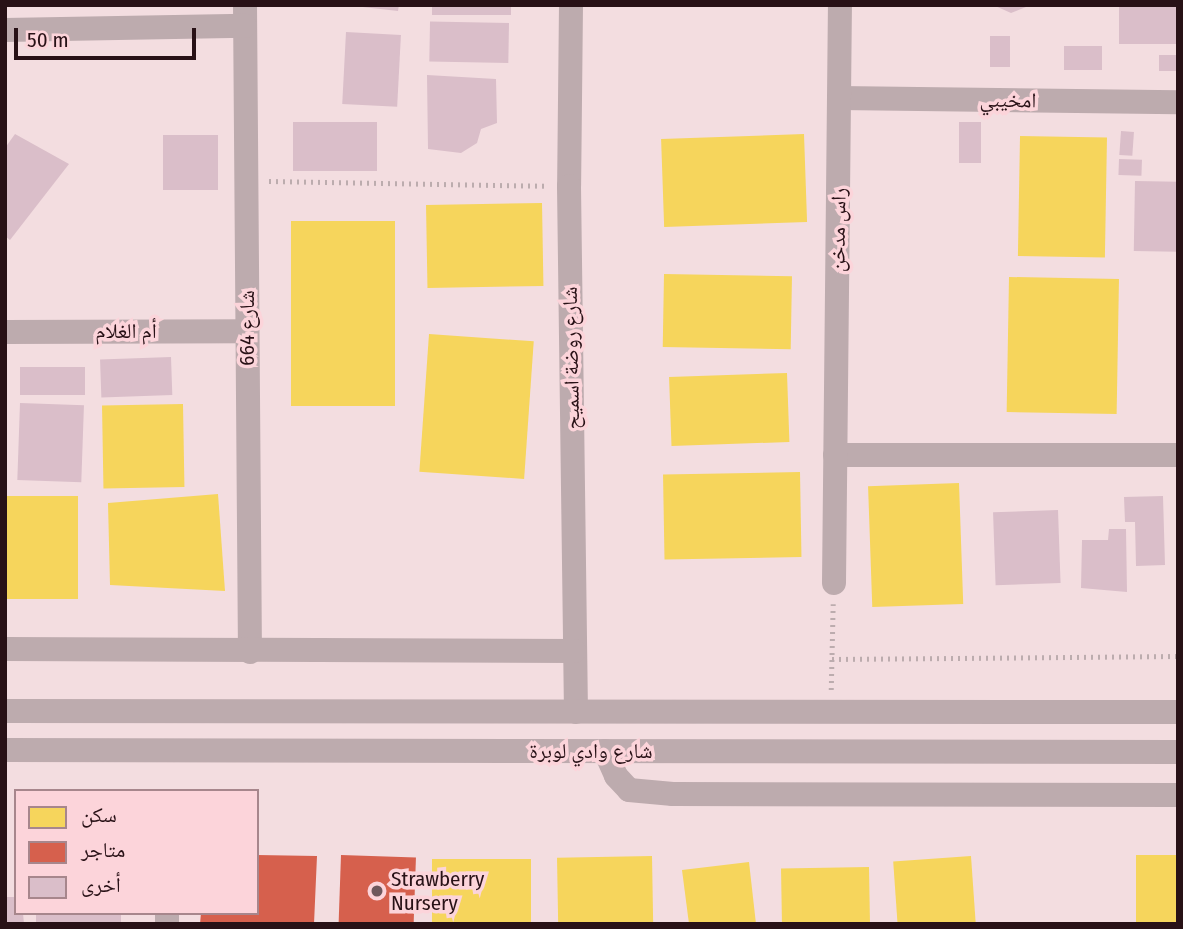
<!DOCTYPE html>
<html>
<head>
<meta charset="utf-8">
<style>
  body { margin:0 }
  #map { position:relative; width:1183px; height:929px; overflow:hidden; background:#f3dde0; font-family:"Fira Sans Condensed","Noto Naskh Arabic",sans-serif }
  div>[style] { position:absolute }
  .homes>* { inset:0; background:#f6d55c; transform-origin:0 0 }
  .shops>* { inset:0; background:#d6604d; transform-origin:0 0 }
  .building>* { inset:0; background:#dabec9; transform-origin:0 0 }
  .path>* { height:4.5px; margin-top:-2.25px; transform-origin:0; background:repeating-linear-gradient(90deg,#bcacae 0 2px,transparent 0 7px) }
  .minor>* { height:24px; margin:-12px; padding:0 12px; transform-origin:12px; border-radius:12px; background:#bdabae }
  .dots>* { width:19px; height:19px; translate:-50% -50%; box-sizing:border-box; border:4px solid #fcd4da; border-radius:50% }
  span { translate:-50% -50%; white-space:nowrap; text-align:center; line-height:1.15; -webkit-text-stroke:7px #fcd4da; paint-order:stroke }
  .street-label { font-size:21px; color:#281116 }
  .poi-label { font-size:21px; color:#281116 }
  .left { translate:0 -50%; text-align:left }
  .frame { position:absolute; inset:0; border:7px solid #281116; pointer-events:none }
  .legend { position:absolute; left:14px; top:789px; width:245px; height:126px; box-sizing:border-box; background:#fcd4da; border:2px solid #a7868c; margin:0; padding:9px 12px; list-style:none; font-size:21px; color:#281116 }
  .legend li { display:flex; align-items:center; gap:14px; height:35px }
  .legend b { width:35px; border:2px solid #a7868c }
  .scale { position:absolute; left:14px; top:28px; width:182px; height:32px; box-sizing:border-box; border:4px solid #281116; border-top:0; padding-left:9px; font-size:21px; line-height:24px; white-space:nowrap; color:#281116; -webkit-text-stroke:5px #fcd4da; paint-order:stroke }
</style>
</head>
<body>
<div id="map">
  <div class="homes">
    <div style="left:804px;top:134px;width:88px;height:143px;rotate:88deg"></div>
    <div style="left:1020px;top:136px;width:87px;height:120px;rotate:1deg"></div>
    <div style="left:542px;top:203px;width:83px;height:116px;rotate:89deg"></div>
    <div style="left:291px;top:221px;width:104px;height:185px"></div>
    <div style="left:664px;top:274px;width:128px;height:73px;rotate:1deg"></div>
    <div style="left:1009px;top:277px;width:110px;height:135px;rotate:1deg"></div>
    <div style="left:429px;top:334px;width:105px;height:138px;rotate:4deg"></div>
    <div style="left:787px;top:373px;width:69px;height:118px;rotate:88deg"></div>
    <div style="left:183px;top:404px;width:83px;height:81px;rotate:89deg"></div>
    <div style="left:800px;top:472px;width:85px;height:137px;rotate:89deg"></div>
    <div style="left:959px;top:483px;width:121px;height:91px;rotate:88deg"></div>
    <div style="clip-path:polygon(218px 494px,225px 591px,110px 585px,108px 503px)"></div>
    <div style="left:5px;top:496px;width:73px;height:103px"></div>
    <div style="left:1178px;top:855px;width:69px;height:42px;rotate:90deg"></div>
    <div style="left:652px;top:856px;width:68px;height:95px;rotate:89deg"></div>
    <div style="left:971px;top:856px;width:68px;height:78px;rotate:86deg"></div>
    <div style="left:432px;top:859px;width:99px;height:65px"></div>
    <div style="clip-path:polygon(749px 862px,756px 924px,689px 924px,682px 870px)"></div>
    <div style="left:869px;top:867px;width:57px;height:88px;rotate:89deg"></div>
  </div>
  <div class="shops">
    <div style="clip-path:polygon(257px 855px,317px 856px,314px 924px,200px 924px,201px 913px,257px 913px)"></div>
    <div style="left:341px;top:855px;width:75px;height:69px;rotate:2deg"></div>
  </div>
  <div class="building">
    <div style="clip-path:polygon(345px 5px,399px 5px,398px 11px)"></div>
    <div style="left:432px;top:5px;width:79px;height:10px"></div>
    <div style="clip-path:polygon(993px 5px,1031px 5px,1011px 13px)"></div>
    <div style="left:1119px;top:5px;width:59px;height:39px"></div>
    <div style="left:509px;top:23px;width:40px;height:79px;rotate:91deg"></div>
    <div style="left:346px;top:32px;width:55px;height:72px;rotate:3deg"></div>
    <div style="left:990px;top:36px;width:20px;height:31px"></div>
    <div style="left:1064px;top:46px;width:38px;height:24px"></div>
    <div style="left:1159px;top:55px;width:19px;height:16px"></div>
    <div style="clip-path:polygon(427px 75px,496px 79px,497px 123px,481px 129px,477px 143px,461px 153px,428px 149px)"></div>
    <div style="left:293px;top:122px;width:84px;height:49px"></div>
    <div style="left:959px;top:122px;width:22px;height:41px"></div>
    <div style="left:1121px;top:131px;width:13px;height:24px;rotate:4deg"></div>
    <div style="clip-path:polygon(15px 134px,69px 164px,10px 240px,5px 236px,5px 148px)"></div>
    <div style="left:163px;top:135px;width:55px;height:55px"></div>
    <div style="left:1119px;top:159px;width:23px;height:16px;rotate:2deg"></div>
    <div style="left:1135px;top:181px;width:43px;height:70px;rotate:1deg"></div>
    <div style="left:171px;top:357px;width:38px;height:71px;rotate:88deg"></div>
    <div style="left:20px;top:367px;width:65px;height:28px"></div>
    <div style="left:20px;top:403px;width:64px;height:77px;rotate:2deg"></div>
    <div style="clip-path:polygon(1163px 496px,1165px 565px,1136px 566px,1135px 522px,1125px 522px,1124px 497px)"></div>
    <div style="left:1058px;top:510px;width:73px;height:65px;rotate:88deg"></div>
    <div style="clip-path:polygon(1109px 529px,1126px 529px,1127px 592px,1081px 588px,1082px 540px,1108px 540px)"></div>
    <div style="clip-path:polygon(5px 897px,16px 897px,16px 913px,23px 913px,24px 924px,5px 924px)"></div>
    <div style="left:36px;top:913px;width:85px;height:11px"></div>
  </div>
  <div class="path">
    <div style="left:269px;top:181px;width:278px;rotate:1deg"></div>
    <div style="left:832px;top:659px;width:346px;rotate:-0.5deg"></div>
    <div style="left:831px;top:690px;width:86px;rotate:-88.7deg"></div>
  </div>
  <div class="minor">
    <div style="left:245px;top:5px;width:647px;rotate:89.56deg"></div>
    <div style="left:571px;top:5px;width:181px;rotate:90.6deg"></div>
    <div style="left:569px;top:186px;width:526px;rotate:89.24deg"></div>
    <div style="left:5px;top:30px;width:240px;rotate:-1deg"></div>
    <div style="left:839px;top:98px;width:339px;rotate:0.7deg"></div>
    <div style="left:5px;top:332px;width:242px;rotate:-0.2deg"></div>
    <div style="left:835px;top:455px;width:343px"></div>
    <div style="left:834px;top:583px;width:578px;rotate:-89.41deg"></div>
    <div style="left:5px;top:649px;width:569px;rotate:0.2deg"></div>
    <div style="left:5px;top:711px;width:1173px;rotate:0.05deg"></div>
    <div style="left:5px;top:750px;width:1173px;rotate:0.1deg"></div>
    <div style="left:605px;top:751px;width:27px;rotate:66deg"></div>
    <div style="left:616px;top:776px;width:19px;rotate:47deg"></div>
    <div style="left:629px;top:790px;width:44px;rotate:5.2deg"></div>
    <div style="left:673px;top:794px;width:505px;rotate:0.11deg"></div>
    <div style="left:167px;top:924px;width:11px;rotate:-90deg"></div>
  </div>
  <div class="dots">
    <div style="left:377px;top:891px;background:#6f585d"></div>
  </div>
  <div class="street-label">
    <span style="left:1008px;top:100px;rotate:1deg">امخيبي</span>
    <span style="left:838px;top:230px;rotate:-89deg">راس مدخن</span>
    <span style="left:247px;top:328px;rotate:-90deg">شارع 664</span>
    <span style="left:126px;top:331px">أم الغلام</span>
    <span style="left:571px;top:358px;rotate:-91deg">شارع روضة اسميح</span>
    <span style="left:591px;top:751px">شارع وادي لوبرة</span>
  </div>
  <div class="poi-label">
    <span class="left" style="left:391px;top:891px">Strawberry<br>Nursery</span>
  </div>
  <div class="frame"></div>
  <ul class="legend">
  <li><b style="height:19px;background:#f6d55c"></b>سكن</li>
  <li><b style="height:19px;background:#d6604d"></b>متاجر</li>
  <li><b style="height:19px;background:#dabec9"></b>أخرى</li>
  </ul>
  <div class="scale">50 m</div>
</div>
</body>
</html>
